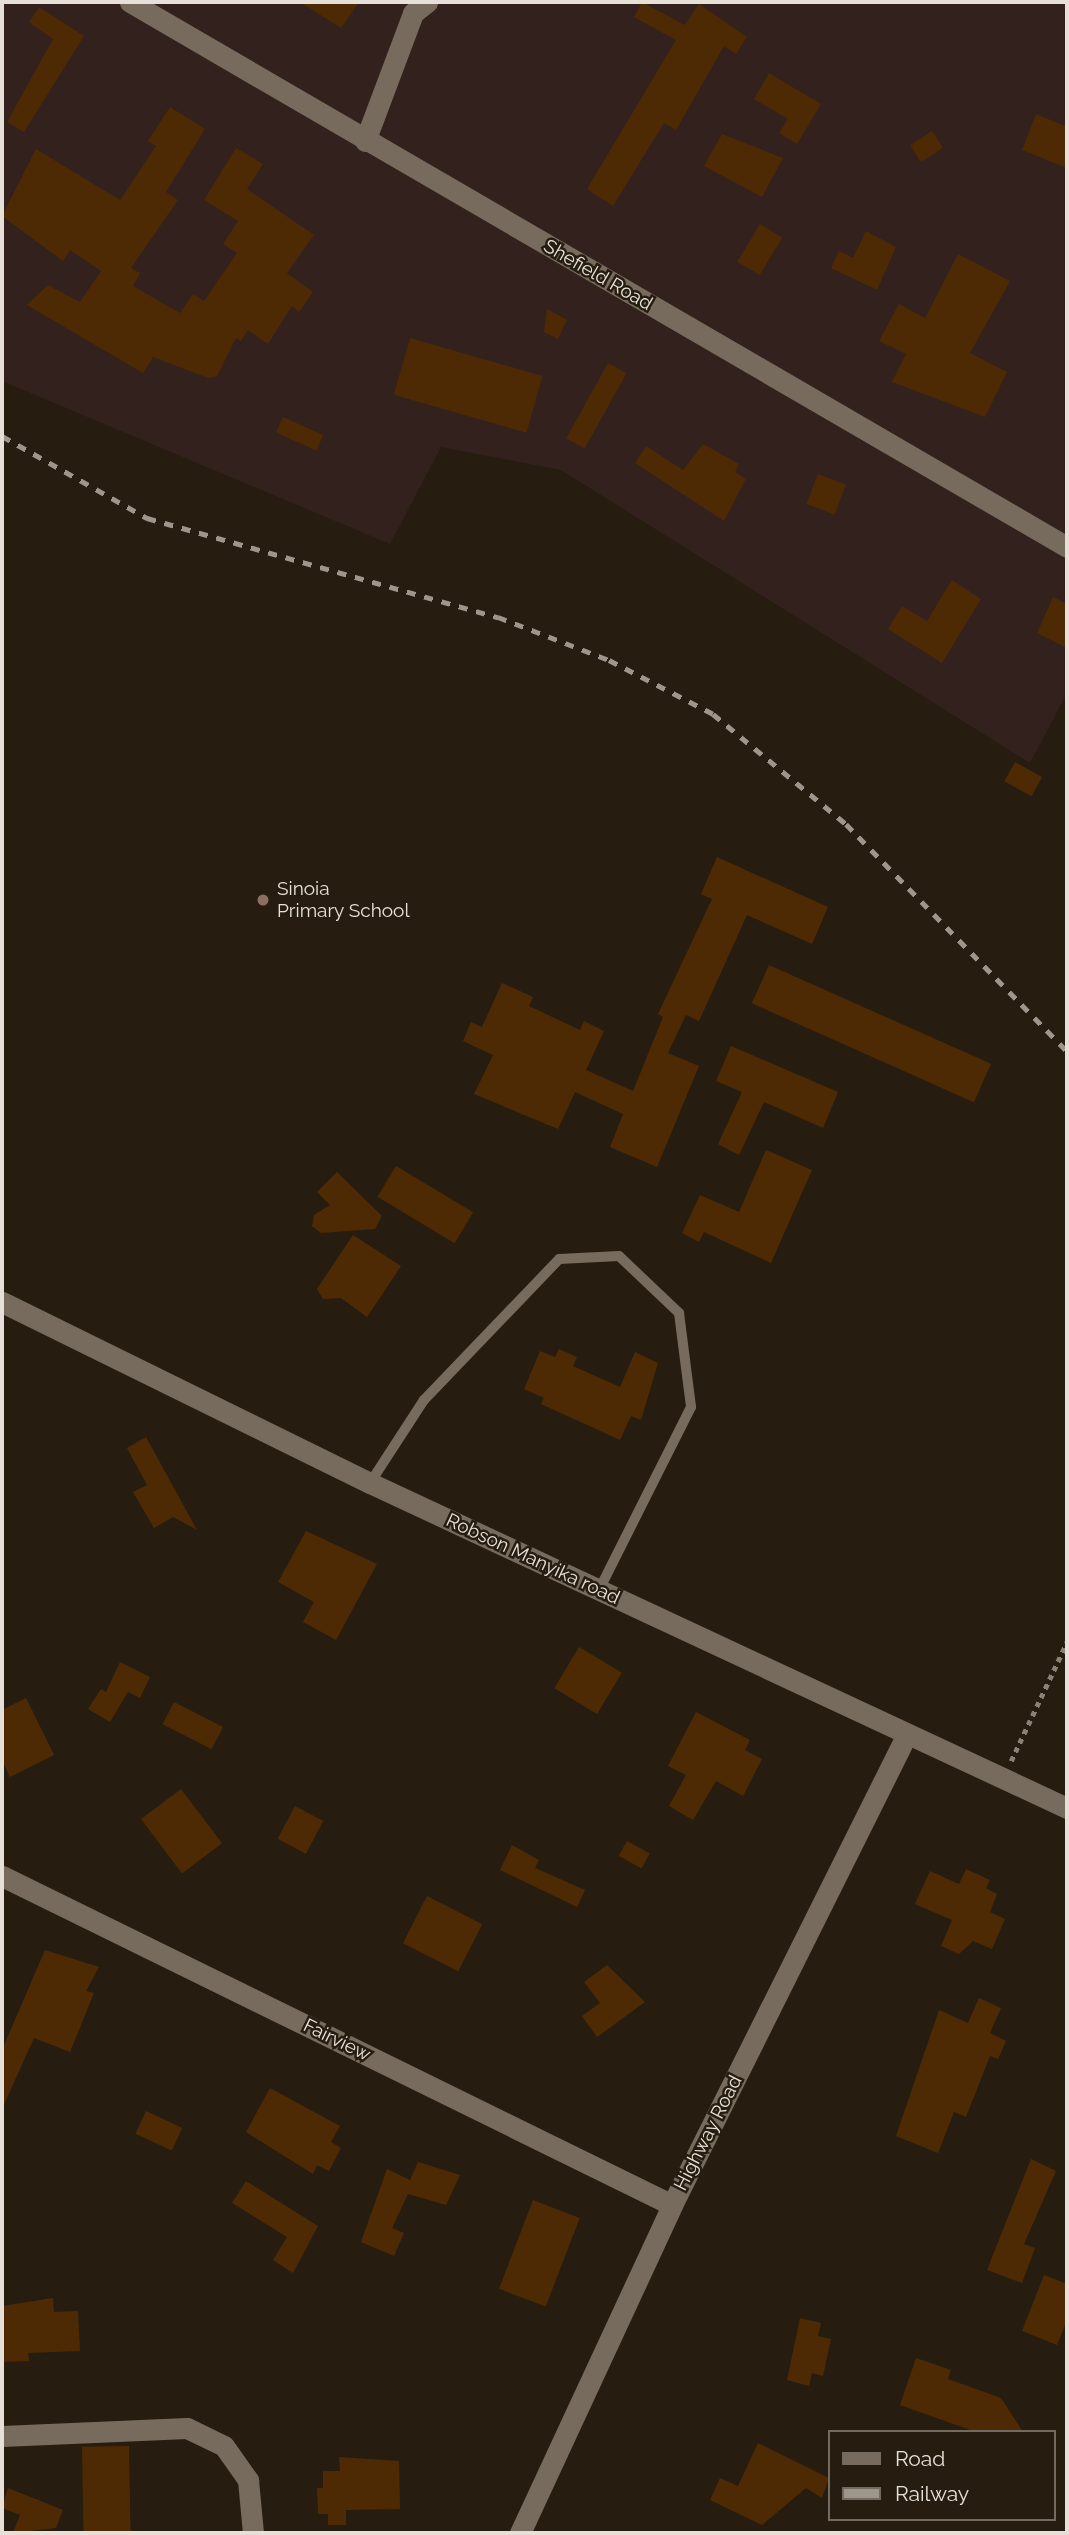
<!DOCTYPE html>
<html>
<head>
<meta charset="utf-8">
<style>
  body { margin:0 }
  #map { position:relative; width:1069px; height:2535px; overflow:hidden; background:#261d10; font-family:Raleway,sans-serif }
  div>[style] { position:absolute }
  .industrial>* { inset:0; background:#33211d }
  .building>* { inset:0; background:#4e2a04; transform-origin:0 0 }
  .path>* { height:4.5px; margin-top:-2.25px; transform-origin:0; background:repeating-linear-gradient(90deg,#8a8277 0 5px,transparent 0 10px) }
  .service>* { height:10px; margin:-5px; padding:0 5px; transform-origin:5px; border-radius:5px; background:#766b5c }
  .minor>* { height:21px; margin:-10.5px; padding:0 10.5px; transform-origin:10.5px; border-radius:10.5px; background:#766b5c }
  .tertiary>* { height:21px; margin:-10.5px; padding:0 10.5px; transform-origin:10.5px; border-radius:10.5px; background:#766b5c }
  .rail>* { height:5px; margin-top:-2.5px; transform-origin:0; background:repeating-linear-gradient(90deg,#9e968c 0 9px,transparent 0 18px) }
  .dots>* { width:19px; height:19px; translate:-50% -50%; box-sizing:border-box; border:4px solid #261d10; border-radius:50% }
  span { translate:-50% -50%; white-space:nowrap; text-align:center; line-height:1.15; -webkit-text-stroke:5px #261d10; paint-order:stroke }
  .street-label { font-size:19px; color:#e7e0d8 }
  .poi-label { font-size:19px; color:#e7e0d8 }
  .left { translate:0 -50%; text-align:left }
  .frame { position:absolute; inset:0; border:4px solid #e7e0d8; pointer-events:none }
  .legend { position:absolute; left:828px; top:2430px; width:228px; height:91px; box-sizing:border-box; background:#261d10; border:2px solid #736b60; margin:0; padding:9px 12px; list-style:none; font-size:21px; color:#e7e0d8 }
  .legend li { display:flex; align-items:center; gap:14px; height:35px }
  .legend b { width:35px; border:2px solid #736b60 }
</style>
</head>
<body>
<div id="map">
  <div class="industrial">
    <div style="clip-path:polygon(2px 2px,1067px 2px,1067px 693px,1030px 763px,561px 470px,441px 447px,390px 544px,2px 381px)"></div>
  </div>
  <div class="building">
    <div style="clip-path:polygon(300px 2px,359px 2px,341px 28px)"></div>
    <div style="clip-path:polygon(642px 2px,685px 25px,699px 4px,747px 37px,736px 54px,724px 46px,676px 130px,664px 123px,613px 206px,587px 189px,676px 40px,634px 17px)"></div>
    <div style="clip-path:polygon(39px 7px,84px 36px,24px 132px,7px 122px,53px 39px,29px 22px)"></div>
    <div style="clip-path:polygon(769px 73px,821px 104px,797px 144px,779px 133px,788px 119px,754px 99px)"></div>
    <div style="clip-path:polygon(170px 107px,205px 129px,166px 192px,178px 200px,131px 268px,140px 273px,133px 286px,180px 313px,193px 294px,204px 301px,237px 253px,223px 244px,238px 221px,204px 200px,236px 148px,263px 164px,247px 189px,314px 235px,287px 273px,313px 292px,299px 312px,292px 306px,268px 344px,248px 330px,241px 341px,236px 338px,217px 376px,208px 378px,153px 357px,143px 373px,27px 305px,48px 285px,80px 302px,101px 271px,70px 250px,63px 261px,2px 216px,36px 149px,120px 200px,156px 146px,148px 141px)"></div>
    <div style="clip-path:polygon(1036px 114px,1067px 127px,1067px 168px,1022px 150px)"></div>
    <div style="left:932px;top:131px;width:20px;height:26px;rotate:57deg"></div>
    <div style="clip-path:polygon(722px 134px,783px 158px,762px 197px,704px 166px)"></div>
    <div style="left:760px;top:224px;width:26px;height:44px;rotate:31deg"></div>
    <div style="clip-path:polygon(866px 231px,896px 247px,877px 290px,831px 268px,839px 251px,853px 258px)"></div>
    <div style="clip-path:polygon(958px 254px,1010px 281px,970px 353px,1007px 372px,985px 417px,892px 382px,906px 354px,879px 341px,899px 304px,925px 318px)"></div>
    <div style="clip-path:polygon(547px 309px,567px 320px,558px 339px,544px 332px)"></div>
    <div style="left:410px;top:338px;width:138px;height:59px;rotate:16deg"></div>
    <div style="left:608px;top:363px;width:21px;height:86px;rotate:29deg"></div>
    <div style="left:283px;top:417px;width:44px;height:17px;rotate:24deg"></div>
    <div style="clip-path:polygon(703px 444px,739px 464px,735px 472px,746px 479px,724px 521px,635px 463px,646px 446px,683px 470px)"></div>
    <div style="left:818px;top:474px;width:30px;height:32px;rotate:21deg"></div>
    <div style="clip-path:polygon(952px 580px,981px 599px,942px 663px,888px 629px,902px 606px,927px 621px)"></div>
    <div style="clip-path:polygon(1053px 597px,1067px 604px,1067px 648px,1037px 633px)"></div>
    <div style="left:1015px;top:762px;width:31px;height:22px;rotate:29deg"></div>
    <div style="clip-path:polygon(717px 857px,828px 907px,812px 944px,747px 915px,699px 1021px,686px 1015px,668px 1053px,699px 1066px,657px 1167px,610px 1147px,623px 1114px,575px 1092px,558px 1129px,474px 1094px,493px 1055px,463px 1041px,471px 1022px,482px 1027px,502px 983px,533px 997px,529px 1006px,580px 1030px,584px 1021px,604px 1031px,586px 1070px,633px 1091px,663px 1017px,658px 1014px,712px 899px,701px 894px)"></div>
    <div style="left:769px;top:965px;width:243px;height:42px;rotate:24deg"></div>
    <div style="clip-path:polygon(731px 1046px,838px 1092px,823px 1128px,764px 1102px,739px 1155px,718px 1144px,742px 1092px,716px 1081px)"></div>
    <div style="clip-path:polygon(766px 1150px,812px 1170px,771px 1263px,704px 1232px,699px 1242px,682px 1233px,700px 1195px,739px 1212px)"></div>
    <div style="left:396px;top:1166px;width:90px;height:36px;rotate:31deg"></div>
    <div style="clip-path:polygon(337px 1172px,382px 1216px,375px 1229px,321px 1233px,312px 1226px,314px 1215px,330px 1205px,317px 1192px)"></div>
    <div style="clip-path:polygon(353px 1235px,401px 1266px,367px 1317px,341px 1298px,323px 1299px,317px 1289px)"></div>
    <div style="clip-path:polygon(559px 1349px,577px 1357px,573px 1366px,620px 1387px,635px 1352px,658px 1363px,641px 1420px,631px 1416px,620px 1440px,541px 1404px,544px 1398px,524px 1389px,540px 1351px,555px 1357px)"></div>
    <div style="clip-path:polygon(146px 1437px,197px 1530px,173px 1517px,154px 1528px,133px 1492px,147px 1485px,127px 1448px)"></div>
    <div style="clip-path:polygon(306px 1531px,377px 1564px,336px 1640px,303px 1622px,314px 1602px,278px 1582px)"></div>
    <div style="left:579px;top:1647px;width:50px;height:48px;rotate:31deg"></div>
    <div style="clip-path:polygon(120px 1662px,150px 1677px,140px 1698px,128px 1692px,110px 1722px,88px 1709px,101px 1689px,106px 1692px)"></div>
    <div style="clip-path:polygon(26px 1698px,54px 1755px,10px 1777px,2px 1760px,2px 1710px)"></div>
    <div style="left:174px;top:1702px;width:55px;height:25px;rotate:27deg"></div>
    <div style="clip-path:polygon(696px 1712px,750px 1740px,745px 1750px,762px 1759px,743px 1796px,716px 1781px,693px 1820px,669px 1806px,686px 1775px,668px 1766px)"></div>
    <div style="left:181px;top:1789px;width:68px;height:50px;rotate:53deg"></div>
    <div style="left:295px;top:1806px;width:32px;height:37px;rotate:28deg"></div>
    <div style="left:627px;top:1841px;width:26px;height:17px;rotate:29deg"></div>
    <div style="clip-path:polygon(512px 1845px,539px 1860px,535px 1868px,585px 1890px,577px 1907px,500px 1870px)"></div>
    <div style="clip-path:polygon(966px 1869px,990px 1880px,986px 1888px,997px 1894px,990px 1912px,1005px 1919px,992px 1949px,973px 1941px,959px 1954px,941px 1946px,952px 1920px,915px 1904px,930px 1871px,959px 1884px)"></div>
    <div style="left:427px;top:1896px;width:62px;height:53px;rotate:27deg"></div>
    <div style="clip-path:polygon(45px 1950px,99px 1967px,86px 1991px,94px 1993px,70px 2052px,34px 2038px,2px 2109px,2px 2050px)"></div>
    <div style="clip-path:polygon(607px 1965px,645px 2002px,597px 2037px,582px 2016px,600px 2003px,584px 1982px)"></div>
    <div style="clip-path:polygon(979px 1998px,1001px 2008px,990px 2033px,1006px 2041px,998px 2059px,990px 2056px,966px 2117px,954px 2112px,938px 2153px,896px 2136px,939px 2010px,968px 2023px)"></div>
    <div style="clip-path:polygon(270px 2088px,340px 2126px,331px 2142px,341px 2148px,329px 2171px,317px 2165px,313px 2174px,246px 2132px)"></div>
    <div style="left:146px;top:2111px;width:40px;height:25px;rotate:25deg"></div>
    <div style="clip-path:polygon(1031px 2159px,1056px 2171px,1024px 2244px,1035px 2248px,1022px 2283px,987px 2270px)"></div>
    <div style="clip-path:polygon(418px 2162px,460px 2175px,446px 2205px,408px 2194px,392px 2228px,404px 2233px,394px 2256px,361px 2242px,387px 2169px,410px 2180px)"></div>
    <div style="clip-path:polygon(246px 2181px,318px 2226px,293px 2273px,273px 2260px,287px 2237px,232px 2203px)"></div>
    <div style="left:533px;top:2200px;width:50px;height:95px;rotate:21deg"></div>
    <div style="clip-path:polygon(1044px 2275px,1067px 2284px,1067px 2320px,1057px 2345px,1022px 2331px)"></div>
    <div style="clip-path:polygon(53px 2298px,54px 2312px,78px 2311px,80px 2351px,28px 2353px,29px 2361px,2px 2362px,2px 2306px)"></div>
    <div style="clip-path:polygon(800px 2318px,821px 2323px,818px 2336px,831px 2339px,823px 2376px,812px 2373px,809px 2386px,787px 2380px)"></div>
    <div style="clip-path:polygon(916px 2358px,951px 2370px,948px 2379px,1001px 2398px,1023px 2432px,976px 2432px,900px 2405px)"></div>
    <div style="clip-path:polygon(758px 2443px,829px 2478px,822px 2498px,806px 2488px,762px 2525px,710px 2500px,720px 2478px,738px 2486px)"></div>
    <div style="left:129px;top:2446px;width:87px;height:47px;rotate:89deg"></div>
    <div style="clip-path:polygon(339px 2457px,399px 2461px,400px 2509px,346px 2510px,346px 2525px,328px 2525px,328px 2514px,318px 2514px,317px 2488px,323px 2488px,323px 2471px,340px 2471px)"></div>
    <div style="clip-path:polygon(8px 2488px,63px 2510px,56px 2528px,13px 2533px,20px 2515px,2px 2508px)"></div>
  </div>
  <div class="path">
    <div style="left:1011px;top:1761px;width:132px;rotate:-64.8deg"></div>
  </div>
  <div class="service">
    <div style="left:370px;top:1483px;width:99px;rotate:-57deg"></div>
    <div style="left:424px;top:1400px;width:195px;rotate:-46.2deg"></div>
    <div style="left:559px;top:1259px;width:60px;rotate:-2.9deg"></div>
    <div style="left:619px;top:1256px;width:83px;rotate:43.5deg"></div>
    <div style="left:679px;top:1313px;width:95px;rotate:82.7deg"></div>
    <div style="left:691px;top:1407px;width:205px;rotate:116.7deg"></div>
  </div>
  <div class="minor">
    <div style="left:130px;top:2px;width:1084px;rotate:30.18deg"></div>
    <div style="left:365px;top:141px;width:137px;rotate:-69.4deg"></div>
    <div style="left:413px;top:13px;width:18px;rotate:-38deg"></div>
    <div style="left:2px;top:1876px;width:746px;rotate:26.15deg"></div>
    <div style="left:2px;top:2436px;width:185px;rotate:-2.5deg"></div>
    <div style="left:187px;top:2428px;width:41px;rotate:25.9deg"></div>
    <div style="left:224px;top:2446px;width:42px;rotate:54.8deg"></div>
    <div style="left:248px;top:2480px;width:53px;rotate:84.6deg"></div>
  </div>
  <div class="tertiary">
    <div style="left:2px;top:1302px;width:410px;rotate:26.2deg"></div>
    <div style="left:370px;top:1483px;width:769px;rotate:25deg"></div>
    <div style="left:520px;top:2533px;width:362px;rotate:-65.1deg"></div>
    <div style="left:672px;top:2205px;width:522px;rotate:-63.48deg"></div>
  </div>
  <div class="rail">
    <div style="left:2px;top:436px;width:167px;rotate:29.5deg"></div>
    <div style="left:147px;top:518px;width:365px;rotate:15.8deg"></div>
    <div style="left:498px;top:617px;width:119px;rotate:21.2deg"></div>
    <div style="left:609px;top:660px;width:117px;rotate:27.4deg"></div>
    <div style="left:713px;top:714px;width:173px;rotate:39.6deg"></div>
    <div style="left:846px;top:824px;width:317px;rotate:45.8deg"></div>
  </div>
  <div class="dots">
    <div style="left:263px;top:900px;background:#8d6e63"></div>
  </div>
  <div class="street-label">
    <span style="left:598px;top:275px;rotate:30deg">Shefield Road</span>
    <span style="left:533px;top:1559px;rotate:25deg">Robson Manyika road</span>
    <span style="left:337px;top:2040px;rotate:26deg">Fairview</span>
    <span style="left:708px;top:2133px;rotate:-63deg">Highway Road</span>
  </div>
  <div class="poi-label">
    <span class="left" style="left:277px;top:900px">Sinoia<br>Primary School</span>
  </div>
  <div class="frame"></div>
  <ul class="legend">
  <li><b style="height:9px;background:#766b5c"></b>Road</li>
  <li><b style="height:9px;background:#9e968c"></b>Railway</li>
  </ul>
</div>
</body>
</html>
